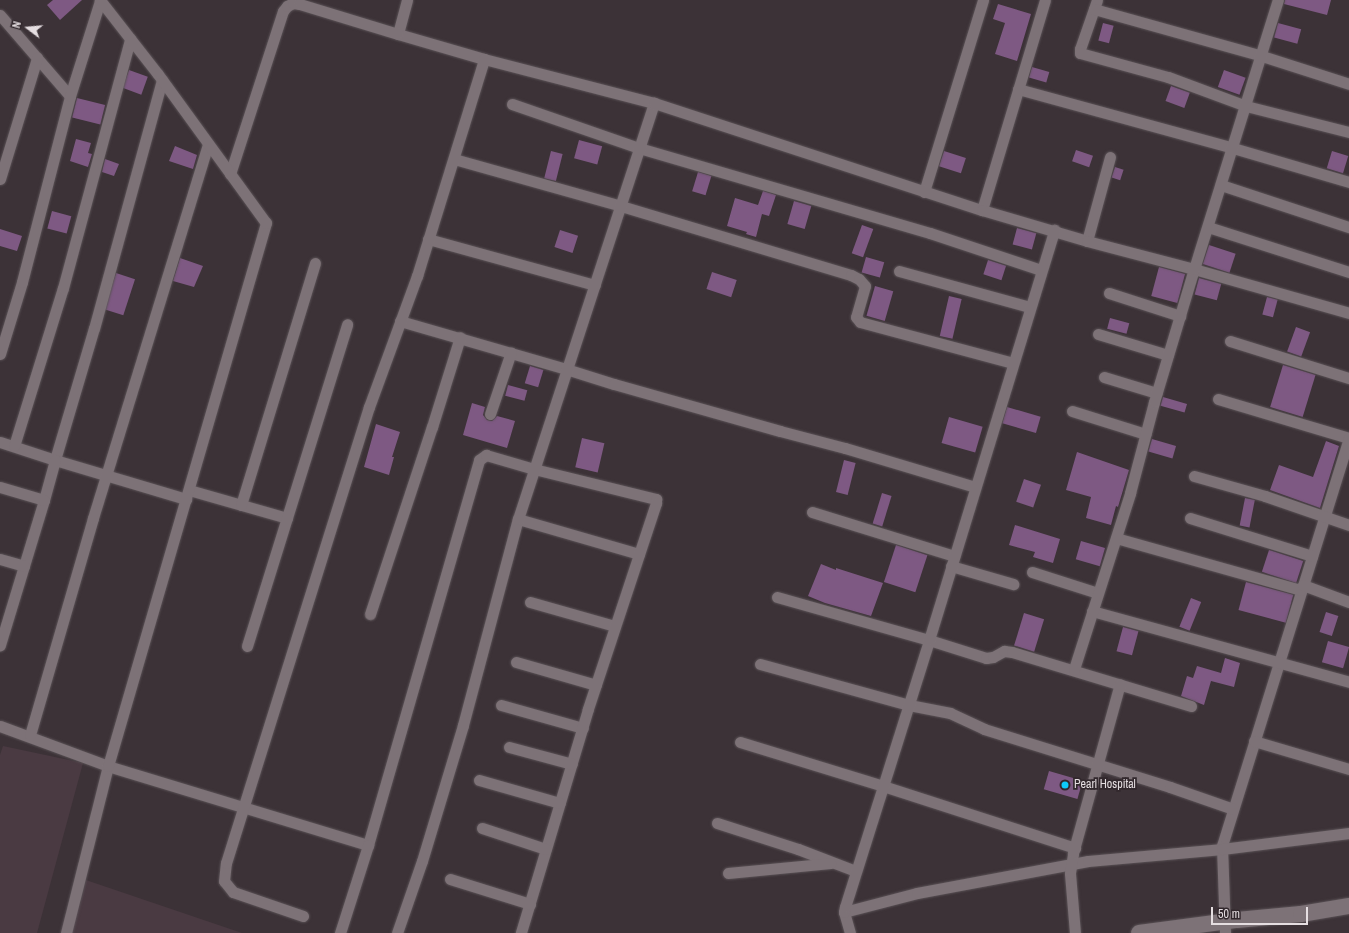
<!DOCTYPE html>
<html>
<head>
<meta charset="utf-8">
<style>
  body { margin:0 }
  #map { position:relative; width:1349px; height:933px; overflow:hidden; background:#3c3237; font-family:"Archivo Narrow",sans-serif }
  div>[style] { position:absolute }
  .built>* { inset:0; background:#4a3a42 }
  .building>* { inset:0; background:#7e5983; transform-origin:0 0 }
  .roads { filter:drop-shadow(0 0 1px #595155) drop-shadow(0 0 1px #595155) }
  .street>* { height:11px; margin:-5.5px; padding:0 5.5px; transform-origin:5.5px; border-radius:5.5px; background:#7d7277 }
  .secondary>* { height:16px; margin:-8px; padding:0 8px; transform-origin:8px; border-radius:8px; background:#7d7277 }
  .dots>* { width:11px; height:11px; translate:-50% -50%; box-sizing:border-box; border:2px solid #32282d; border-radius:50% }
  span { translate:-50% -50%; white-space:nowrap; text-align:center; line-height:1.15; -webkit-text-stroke:3.5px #32282d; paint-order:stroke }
  .poi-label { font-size:12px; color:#e5dee1 }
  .left { translate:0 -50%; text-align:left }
  .north { position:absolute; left:8px; top:8px; width:40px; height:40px; -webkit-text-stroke:3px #32282d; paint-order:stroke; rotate:286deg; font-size:11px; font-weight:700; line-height:16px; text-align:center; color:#e5dee1 }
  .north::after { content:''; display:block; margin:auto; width:14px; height:18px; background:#e5dee1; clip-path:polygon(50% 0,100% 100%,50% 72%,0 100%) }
  .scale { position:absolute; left:1211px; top:907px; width:97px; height:18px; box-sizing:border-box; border:2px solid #e5dee1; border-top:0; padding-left:5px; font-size:12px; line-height:14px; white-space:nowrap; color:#e5dee1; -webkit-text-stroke:3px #32282d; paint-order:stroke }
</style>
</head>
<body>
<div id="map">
  <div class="built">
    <div style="clip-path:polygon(3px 746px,83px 763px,37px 933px,0 933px,0 755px)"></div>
    <div style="clip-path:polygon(77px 877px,242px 933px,65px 933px)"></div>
  </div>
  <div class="building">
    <div style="clip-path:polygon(53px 0,82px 0,60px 20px,47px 5px)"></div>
    <div style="clip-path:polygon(1285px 0,1331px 0,1327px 15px,1284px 4px)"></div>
    <div style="clip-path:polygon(998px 4px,1031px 14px,1017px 61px,995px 54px,1005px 23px,993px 19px)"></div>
    <div style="left:1103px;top:23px;width:11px;height:18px;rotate:15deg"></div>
    <div style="left:1278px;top:23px;width:24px;height:15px;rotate:15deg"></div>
    <div style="left:1032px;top:67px;width:18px;height:11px;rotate:16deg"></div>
    <div style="left:129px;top:70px;width:20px;height:19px;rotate:20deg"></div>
    <div style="left:1224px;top:70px;width:23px;height:18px;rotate:20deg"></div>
    <div style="left:1171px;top:86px;width:20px;height:16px;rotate:20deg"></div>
    <div style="left:77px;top:98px;width:29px;height:20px;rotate:14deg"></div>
    <div style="clip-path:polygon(76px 139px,91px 143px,88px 153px,92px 154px,88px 167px,70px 161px)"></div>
    <div style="left:579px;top:140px;width:24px;height:19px;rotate:15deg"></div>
    <div style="clip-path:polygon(175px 146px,197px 155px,193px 169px,169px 161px)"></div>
    <div style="left:1076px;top:150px;width:18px;height:12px;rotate:19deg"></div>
    <div style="left:551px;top:151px;width:12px;height:28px;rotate:14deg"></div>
    <div style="left:944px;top:151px;width:23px;height:16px;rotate:18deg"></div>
    <div style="left:1332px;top:151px;width:17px;height:18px;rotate:17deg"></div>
    <div style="clip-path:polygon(105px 159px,119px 164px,114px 176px,102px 172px)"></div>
    <div style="left:1115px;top:167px;width:9px;height:11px;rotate:18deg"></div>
    <div style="left:698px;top:172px;width:14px;height:20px;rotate:17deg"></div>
    <div style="clip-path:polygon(763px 191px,776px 195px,769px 216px,762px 214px,756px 237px,746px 234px,747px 232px,727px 226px,735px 198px,758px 205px)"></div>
    <div style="left:794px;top:201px;width:18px;height:24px;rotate:16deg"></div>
    <div style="left:52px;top:211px;width:20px;height:18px;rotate:15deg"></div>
    <div style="left:862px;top:225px;width:12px;height:30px;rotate:20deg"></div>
    <div style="left:1017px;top:228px;width:20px;height:17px;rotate:15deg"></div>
    <div style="clip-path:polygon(0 229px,22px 236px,17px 251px,0 246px)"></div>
    <div style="left:560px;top:230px;width:19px;height:18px;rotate:18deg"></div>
    <div style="left:1209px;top:245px;width:28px;height:20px;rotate:18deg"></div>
    <div style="left:866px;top:257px;width:19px;height:16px;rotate:16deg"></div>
    <div style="clip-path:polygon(180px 258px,203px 266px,194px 287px,173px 281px)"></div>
    <div style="left:988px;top:260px;width:19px;height:15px;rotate:18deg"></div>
    <div style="left:1159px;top:267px;width:27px;height:30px;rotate:15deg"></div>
    <div style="left:712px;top:272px;width:26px;height:18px;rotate:18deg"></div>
    <div style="left:116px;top:273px;width:20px;height:38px;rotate:18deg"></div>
    <div style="left:1199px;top:278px;width:23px;height:17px;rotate:15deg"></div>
    <div style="left:875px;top:286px;width:19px;height:31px;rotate:16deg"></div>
    <div style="left:949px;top:296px;width:13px;height:41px;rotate:13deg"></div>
    <div style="left:1267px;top:297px;width:11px;height:18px;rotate:15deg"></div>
    <div style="left:1110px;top:318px;width:20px;height:11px;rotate:15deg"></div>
    <div style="left:1296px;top:327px;width:15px;height:26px;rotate:20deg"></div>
    <div style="left:1283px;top:365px;width:34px;height:44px;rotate:17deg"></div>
    <div style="left:530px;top:366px;width:14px;height:18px;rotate:17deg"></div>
    <div style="left:508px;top:385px;width:20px;height:11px;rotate:15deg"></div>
    <div style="left:1163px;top:397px;width:25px;height:9px;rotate:16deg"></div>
    <div style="clip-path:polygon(472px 403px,485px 407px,483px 415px,487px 420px,492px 421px,497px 416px,515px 421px,507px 448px,463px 435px)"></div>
    <div style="left:1007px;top:407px;width:35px;height:17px;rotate:16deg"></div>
    <div style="left:949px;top:417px;width:35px;height:27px;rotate:16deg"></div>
    <div style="clip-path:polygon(376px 424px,400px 432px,392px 457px,394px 457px,389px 475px,364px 467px)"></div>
    <div style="left:582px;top:438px;width:23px;height:30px;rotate:13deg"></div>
    <div style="left:1152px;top:439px;width:25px;height:13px;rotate:16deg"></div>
    <div style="clip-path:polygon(1326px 441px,1339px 446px,1320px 508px,1270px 490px,1279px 465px,1313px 477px)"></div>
    <div style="clip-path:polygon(1077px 452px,1129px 470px,1118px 507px,1116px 506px,1111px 525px,1086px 518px,1091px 497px,1066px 490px)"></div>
    <div style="left:844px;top:460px;width:12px;height:33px;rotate:14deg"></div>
    <div style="left:1024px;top:479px;width:18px;height:24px;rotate:19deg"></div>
    <div style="left:882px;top:493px;width:10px;height:32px;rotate:17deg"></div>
    <div style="left:1245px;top:498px;width:10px;height:28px;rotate:11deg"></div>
    <div style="clip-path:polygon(1015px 525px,1060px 539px,1053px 563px,1033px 557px,1035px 552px,1009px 545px)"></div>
    <div style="left:1081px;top:541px;width:25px;height:19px;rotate:16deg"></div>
    <div style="left:896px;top:545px;width:33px;height:39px;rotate:18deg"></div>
    <div style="left:1269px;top:550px;width:36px;height:23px;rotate:18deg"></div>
    <div style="clip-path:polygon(821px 564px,836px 570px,836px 568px,883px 583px,871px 616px,825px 603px,808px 596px)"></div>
    <div style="left:1246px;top:582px;width:49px;height:29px;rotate:15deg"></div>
    <div style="left:1191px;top:598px;width:11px;height:31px;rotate:22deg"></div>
    <div style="left:1326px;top:612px;width:13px;height:21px;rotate:18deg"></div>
    <div style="left:1024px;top:613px;width:21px;height:34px;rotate:17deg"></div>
    <div style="left:1123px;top:627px;width:16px;height:25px;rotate:15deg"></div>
    <div style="left:1328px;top:641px;width:22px;height:22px;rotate:16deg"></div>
    <div style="clip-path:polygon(1225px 658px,1240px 663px,1234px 687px,1211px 681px,1204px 705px,1181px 696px,1187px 676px,1193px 678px,1197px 666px,1221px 673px)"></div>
    <div style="left:1049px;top:771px;width:35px;height:19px;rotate:16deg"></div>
  </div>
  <div class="roads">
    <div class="street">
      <div style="left:407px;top:0;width:35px;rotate:105deg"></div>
      <div style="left:398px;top:34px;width:90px;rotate:16.2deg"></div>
      <div style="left:484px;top:59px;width:176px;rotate:14.5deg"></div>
      <div style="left:1097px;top:0;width:52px;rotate:109.1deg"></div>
      <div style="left:1080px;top:49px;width:4px;rotate:90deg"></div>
      <div style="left:1080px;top:53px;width:91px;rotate:15.3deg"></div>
      <div style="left:1168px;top:77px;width:83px;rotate:20.4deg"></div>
      <div style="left:1246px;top:106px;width:106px;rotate:14.2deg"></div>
      <div style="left:1094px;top:9px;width:174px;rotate:15.6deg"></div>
      <div style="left:1262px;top:56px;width:91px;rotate:17.8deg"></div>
      <div style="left:0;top:15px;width:107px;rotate:49.2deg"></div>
      <div style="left:162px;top:80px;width:257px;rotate:105.3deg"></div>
      <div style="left:94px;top:328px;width:138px;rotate:106.5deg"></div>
      <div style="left:55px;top:460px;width:137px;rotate:16.6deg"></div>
      <div style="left:1018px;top:89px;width:223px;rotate:15.3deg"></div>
      <div style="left:1233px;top:148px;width:121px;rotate:16.3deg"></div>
      <div style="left:512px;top:104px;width:134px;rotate:19.1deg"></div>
      <div style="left:639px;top:148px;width:303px;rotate:16.3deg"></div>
      <div style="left:930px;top:233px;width:117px;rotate:18.4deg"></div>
      <div style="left:454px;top:159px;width:173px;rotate:15.7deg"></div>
      <div style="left:621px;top:206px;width:240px;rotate:16.7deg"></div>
      <div style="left:851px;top:275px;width:9px;rotate:27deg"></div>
      <div style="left:859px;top:279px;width:9px;rotate:49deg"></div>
      <div style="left:865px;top:286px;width:32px;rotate:106deg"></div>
      <div style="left:856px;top:317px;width:6px;rotate:51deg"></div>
      <div style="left:860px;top:322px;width:158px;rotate:15deg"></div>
      <div style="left:230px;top:174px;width:171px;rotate:-72deg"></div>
      <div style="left:283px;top:11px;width:6px;rotate:-51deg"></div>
      <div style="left:287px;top:6px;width:7px;rotate:-27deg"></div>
      <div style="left:293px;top:3px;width:7px;rotate:8deg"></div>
      <div style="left:300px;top:4px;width:102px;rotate:17deg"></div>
      <div style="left:0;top:179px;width:127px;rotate:-73deg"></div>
      <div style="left:1221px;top:185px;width:135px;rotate:18.2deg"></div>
      <div style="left:924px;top:192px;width:201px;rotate:-72.9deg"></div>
      <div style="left:982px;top:210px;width:219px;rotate:-73.3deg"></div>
      <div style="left:1208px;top:227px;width:148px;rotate:17.7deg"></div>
      <div style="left:428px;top:239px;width:173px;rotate:15.4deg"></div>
      <div style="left:1087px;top:241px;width:87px;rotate:-74.7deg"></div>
      <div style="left:899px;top:271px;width:136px;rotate:15.4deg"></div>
      <div style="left:1109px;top:293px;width:75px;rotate:17.9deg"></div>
      <div style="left:400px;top:321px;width:173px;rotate:16.1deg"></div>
      <div style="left:566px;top:369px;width:50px;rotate:17.4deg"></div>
      <div style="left:614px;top:384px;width:173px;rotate:15.8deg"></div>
      <div style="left:780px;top:431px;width:67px;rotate:14.7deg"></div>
      <div style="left:845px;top:448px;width:136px;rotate:16.7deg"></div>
      <div style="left:1098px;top:334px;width:73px;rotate:16.7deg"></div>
      <div style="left:1230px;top:341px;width:125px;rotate:17.3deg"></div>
      <div style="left:0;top:354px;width:75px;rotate:-73deg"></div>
      <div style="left:22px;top:282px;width:192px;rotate:-75.5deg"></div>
      <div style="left:70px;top:96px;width:100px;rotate:-72.5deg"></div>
      <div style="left:1104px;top:377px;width:55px;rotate:16.8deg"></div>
      <div style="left:1218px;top:399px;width:137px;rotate:16.6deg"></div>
      <div style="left:1349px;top:438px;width:427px;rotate:107.3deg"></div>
      <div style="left:1222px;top:846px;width:87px;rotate:88deg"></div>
      <div style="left:1072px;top:411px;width:77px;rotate:17.3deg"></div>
      <div style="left:490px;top:414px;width:65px;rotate:-71.3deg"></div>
      <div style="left:0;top:442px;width:58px;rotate:18.1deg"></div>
      <div style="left:55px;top:460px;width:41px;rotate:105.4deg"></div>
      <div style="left:44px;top:500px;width:152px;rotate:106.9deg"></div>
      <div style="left:14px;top:446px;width:165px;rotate:-72.8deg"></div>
      <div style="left:63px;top:288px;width:258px;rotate:-74.9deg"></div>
      <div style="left:1194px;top:476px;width:74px;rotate:15.7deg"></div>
      <div style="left:1265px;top:496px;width:89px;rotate:19deg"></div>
      <div style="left:0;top:487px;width:46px;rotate:16.5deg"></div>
      <div style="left:189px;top:490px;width:102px;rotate:15.9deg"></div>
      <div style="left:241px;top:505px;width:253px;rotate:-73deg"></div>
      <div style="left:812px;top:512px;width:149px;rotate:17.2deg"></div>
      <div style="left:1190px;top:518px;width:128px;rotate:17.3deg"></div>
      <div style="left:518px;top:519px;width:126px;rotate:16.1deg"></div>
      <div style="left:1116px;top:538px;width:192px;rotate:15.7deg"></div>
      <div style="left:0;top:559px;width:25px;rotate:16deg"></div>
      <div style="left:951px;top:566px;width:65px;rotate:16.2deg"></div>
      <div style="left:1032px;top:572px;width:69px;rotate:17.7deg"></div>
      <div style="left:1303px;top:585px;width:49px;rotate:20.3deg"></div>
      <div style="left:777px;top:597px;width:158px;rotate:15.8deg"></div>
      <div style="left:929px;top:640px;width:60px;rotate:17.5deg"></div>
      <div style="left:986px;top:658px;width:7px;rotate:-8deg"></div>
      <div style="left:993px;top:657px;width:13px;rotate:-29deg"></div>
      <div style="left:1004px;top:651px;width:8px;rotate:7deg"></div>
      <div style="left:1012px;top:652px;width:187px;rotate:16.8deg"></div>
      <div style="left:530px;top:602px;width:88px;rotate:15.8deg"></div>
      <div style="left:1092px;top:611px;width:267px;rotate:15.4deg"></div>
      <div style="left:370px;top:614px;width:197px;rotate:-71.7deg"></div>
      <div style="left:432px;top:427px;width:94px;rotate:-72.7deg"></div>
      <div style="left:247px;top:646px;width:337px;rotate:-72.7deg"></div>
      <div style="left:516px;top:662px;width:83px;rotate:16deg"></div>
      <div style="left:760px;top:664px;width:155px;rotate:15.4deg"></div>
      <div style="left:909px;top:705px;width:42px;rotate:11deg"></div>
      <div style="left:950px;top:713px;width:38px;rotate:25deg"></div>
      <div style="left:984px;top:729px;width:195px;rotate:17.3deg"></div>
      <div style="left:1170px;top:787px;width:67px;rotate:19.2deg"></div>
      <div style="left:1074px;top:669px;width:185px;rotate:-72.3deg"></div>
      <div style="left:1130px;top:493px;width:94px;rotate:-75.2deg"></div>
      <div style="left:1154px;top:402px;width:139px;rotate:-73.3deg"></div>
      <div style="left:1194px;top:269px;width:161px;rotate:15.8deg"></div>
      <div style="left:501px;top:705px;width:85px;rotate:15.7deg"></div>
      <div style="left:0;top:726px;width:115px;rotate:20.3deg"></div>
      <div style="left:108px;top:766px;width:272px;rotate:16.9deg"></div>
      <div style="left:368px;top:845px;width:401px;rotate:-73.9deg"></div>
      <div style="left:479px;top:460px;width:9px;rotate:-36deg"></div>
      <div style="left:486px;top:455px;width:50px;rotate:16.3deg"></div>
      <div style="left:534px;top:469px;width:126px;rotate:13.8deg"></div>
      <div style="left:656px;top:499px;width:4px;rotate:90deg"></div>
      <div style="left:656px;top:503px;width:217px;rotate:108.3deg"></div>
      <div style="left:588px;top:709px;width:234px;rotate:106.7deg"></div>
      <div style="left:30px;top:735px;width:226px;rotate:-73.8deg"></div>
      <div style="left:93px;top:518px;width:391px;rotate:-72.9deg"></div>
      <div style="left:1254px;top:741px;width:99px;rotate:16.4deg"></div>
      <div style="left:740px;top:742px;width:150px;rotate:17.1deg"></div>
      <div style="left:883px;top:786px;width:202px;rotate:17.9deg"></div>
      <div style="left:509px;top:747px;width:65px;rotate:15.1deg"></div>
      <div style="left:479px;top:780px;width:84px;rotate:15.9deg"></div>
      <div style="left:717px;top:823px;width:85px;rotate:17.8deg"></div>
      <div style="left:798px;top:849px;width:62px;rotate:20.8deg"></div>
      <div style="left:482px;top:828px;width:67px;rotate:18.2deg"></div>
      <div style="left:728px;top:873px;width:103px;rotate:-5.5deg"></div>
      <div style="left:450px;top:879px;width:84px;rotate:17.4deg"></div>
      <div style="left:844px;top:912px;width:75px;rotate:-14.6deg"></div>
      <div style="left:917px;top:893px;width:174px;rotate:-10.6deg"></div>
      <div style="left:1088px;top:861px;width:135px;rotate:-5.1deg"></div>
      <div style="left:1222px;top:849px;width:128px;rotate:-7.2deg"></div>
      <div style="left:303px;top:916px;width:74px;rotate:-161.1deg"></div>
      <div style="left:233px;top:892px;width:14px;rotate:-129deg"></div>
      <div style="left:224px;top:881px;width:18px;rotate:-84deg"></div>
      <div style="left:226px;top:863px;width:478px;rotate:-72.6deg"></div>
      <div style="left:369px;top:407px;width:140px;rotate:-69.9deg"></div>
      <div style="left:417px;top:276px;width:227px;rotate:-72.8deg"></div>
      <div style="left:66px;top:933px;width:172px;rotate:-75.9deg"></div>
      <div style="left:108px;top:766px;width:566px;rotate:-73.78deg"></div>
      <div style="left:266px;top:223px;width:185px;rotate:-126deg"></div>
      <div style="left:157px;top:73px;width:93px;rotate:-128deg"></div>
      <div style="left:340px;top:933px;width:92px;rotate:-72.3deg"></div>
      <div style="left:397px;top:933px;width:76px;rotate:-70.9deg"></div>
      <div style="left:422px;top:861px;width:142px;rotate:-73.2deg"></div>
      <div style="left:463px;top:725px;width:213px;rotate:-75.1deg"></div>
      <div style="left:518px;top:519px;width:438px;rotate:-71.9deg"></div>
      <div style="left:654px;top:103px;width:345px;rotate:18.1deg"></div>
      <div style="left:982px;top:210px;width:109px;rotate:16.4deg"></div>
      <div style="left:1087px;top:241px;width:111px;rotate:14.7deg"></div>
      <div style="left:1194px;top:269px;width:282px;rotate:-72.7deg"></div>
      <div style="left:850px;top:933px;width:22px;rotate:-106deg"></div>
      <div style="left:844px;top:912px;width:5px;rotate:-79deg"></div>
      <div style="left:845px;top:907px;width:280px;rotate:-72.5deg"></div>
      <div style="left:929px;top:640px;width:429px;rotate:-73deg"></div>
      <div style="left:1075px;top:933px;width:60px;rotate:-94.8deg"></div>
      <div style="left:1070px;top:873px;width:20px;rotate:-81deg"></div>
      <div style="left:1073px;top:853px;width:175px;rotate:-74.5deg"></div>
    </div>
    <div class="secondary">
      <div style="left:1139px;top:933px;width:99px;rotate:-7.6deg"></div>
      <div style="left:1237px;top:920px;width:64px;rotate:-5.4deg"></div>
      <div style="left:1301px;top:914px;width:49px;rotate:-9.5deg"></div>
    </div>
  </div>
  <div class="dots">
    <div style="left:1065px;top:785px;background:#0dcafa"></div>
  </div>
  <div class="poi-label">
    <span class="left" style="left:1074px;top:785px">Pearl Hospital</span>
  </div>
  <div class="north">N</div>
  <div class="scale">50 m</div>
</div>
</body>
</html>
